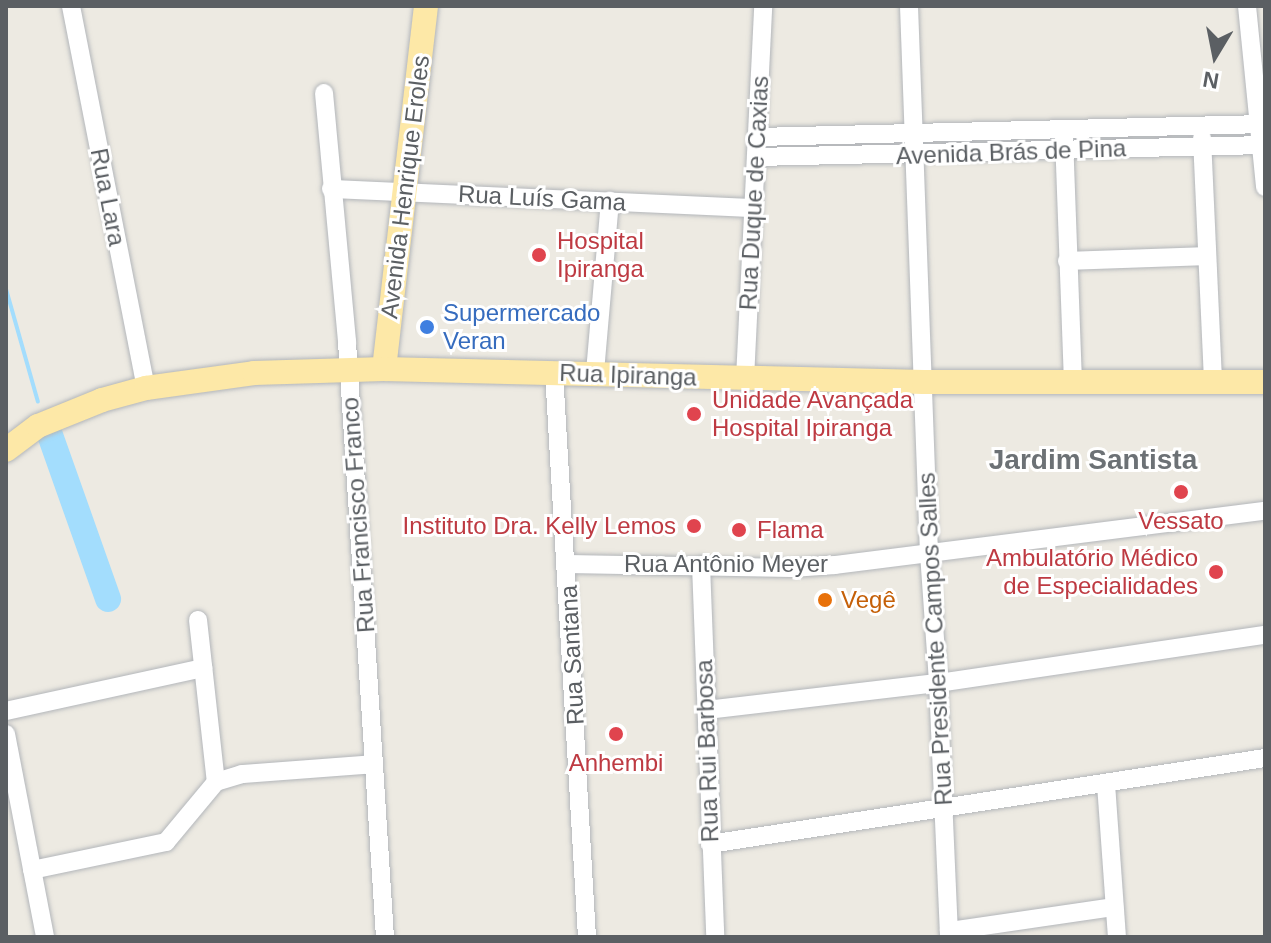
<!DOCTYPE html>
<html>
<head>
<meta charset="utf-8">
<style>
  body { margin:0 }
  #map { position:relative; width:1271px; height:943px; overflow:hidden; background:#edeae2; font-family:Helvetica,sans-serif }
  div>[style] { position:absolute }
  .stream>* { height:4px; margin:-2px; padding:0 2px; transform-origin:2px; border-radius:2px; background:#a3ddfd }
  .river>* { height:26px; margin:-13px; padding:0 13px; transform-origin:13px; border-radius:13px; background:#a3ddfd }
  .roads { filter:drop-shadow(0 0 2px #b3b6ba) drop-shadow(0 0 2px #b3b6ba) }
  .minor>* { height:18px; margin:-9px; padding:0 9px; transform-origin:9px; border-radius:9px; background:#fff }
  .major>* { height:24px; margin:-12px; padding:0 12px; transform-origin:12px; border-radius:12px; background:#fde8a7 }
  .dots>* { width:22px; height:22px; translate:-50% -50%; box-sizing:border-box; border:4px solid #fff; border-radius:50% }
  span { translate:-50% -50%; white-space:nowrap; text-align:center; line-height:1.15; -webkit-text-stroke:6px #fff; paint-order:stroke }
  .street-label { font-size:24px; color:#5b5f63 }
  .health-label { font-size:24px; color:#be3a42 }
  .left { translate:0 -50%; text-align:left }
  .right { translate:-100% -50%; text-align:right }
  .shop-label { font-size:24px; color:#366cbe }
  .food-label { font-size:24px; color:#c56008 }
  .quarter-label { font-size:28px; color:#6c7175; font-weight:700 }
  .frame { position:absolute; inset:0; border:8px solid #5b5f63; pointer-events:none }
  .north { position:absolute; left:1175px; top:16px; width:80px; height:80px; -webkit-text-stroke:6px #fff; paint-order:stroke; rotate:190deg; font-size:22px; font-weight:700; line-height:32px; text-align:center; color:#5b5f63 }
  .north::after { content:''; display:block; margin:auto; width:28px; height:36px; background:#5b5f63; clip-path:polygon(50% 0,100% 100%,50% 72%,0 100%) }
</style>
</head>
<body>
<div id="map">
  <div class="stream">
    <div style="left:6px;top:289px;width:117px;rotate:74.2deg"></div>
  </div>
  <div class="river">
    <div style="left:50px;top:435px;width:174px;rotate:70.5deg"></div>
  </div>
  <div class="roads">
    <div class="minor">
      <div style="left:71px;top:6px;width:389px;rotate:78.9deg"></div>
      <div style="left:909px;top:6px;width:547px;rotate:87.91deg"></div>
      <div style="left:929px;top:553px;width:130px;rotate:86deg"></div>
      <div style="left:938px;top:683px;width:254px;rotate:87.5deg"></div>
      <div style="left:1247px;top:6px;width:182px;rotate:84.3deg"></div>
      <div style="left:324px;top:93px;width:250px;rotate:84.7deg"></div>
      <div style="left:347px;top:342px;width:596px;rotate:86.35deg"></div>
      <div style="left:758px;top:137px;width:507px;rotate:-1.47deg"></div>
      <div style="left:1064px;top:137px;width:244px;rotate:87.9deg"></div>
      <div style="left:1202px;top:138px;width:243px;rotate:87.4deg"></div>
      <div style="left:756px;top:157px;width:509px;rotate:-1.35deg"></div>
      <div style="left:331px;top:189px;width:422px;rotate:2.6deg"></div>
      <div style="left:1067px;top:261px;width:140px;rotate:-2deg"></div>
      <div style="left:554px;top:372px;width:566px;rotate:86.66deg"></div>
      <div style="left:595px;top:372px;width:172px;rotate:-85deg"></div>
      <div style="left:745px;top:379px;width:373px;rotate:-87.2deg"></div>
      <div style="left:567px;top:564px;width:225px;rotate:1deg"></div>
      <div style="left:792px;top:568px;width:43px;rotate:-4deg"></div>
      <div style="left:835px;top:565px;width:433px;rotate:-7.2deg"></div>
      <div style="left:701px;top:565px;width:372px;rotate:87.8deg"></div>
      <div style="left:198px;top:620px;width:163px;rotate:83.7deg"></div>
      <div style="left:707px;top:710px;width:233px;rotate:-6.7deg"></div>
      <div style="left:938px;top:683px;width:331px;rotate:-8.4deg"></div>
      <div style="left:6px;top:711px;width:202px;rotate:-12.3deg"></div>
      <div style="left:6px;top:734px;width:207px;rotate:79.1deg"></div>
      <div style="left:216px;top:782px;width:27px;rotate:-17deg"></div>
      <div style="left:242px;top:774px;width:132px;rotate:-4.3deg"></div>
      <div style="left:1106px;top:784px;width:153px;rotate:85.9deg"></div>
      <div style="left:710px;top:844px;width:562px;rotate:-8.81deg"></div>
      <div style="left:32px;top:870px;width:137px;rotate:-11.8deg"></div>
      <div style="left:166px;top:842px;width:78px;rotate:-50.2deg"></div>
      <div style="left:949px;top:931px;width:167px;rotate:-8.3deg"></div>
    </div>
    <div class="major">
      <div style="left:384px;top:369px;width:365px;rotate:-83.4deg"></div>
      <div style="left:6px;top:450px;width:40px;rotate:-37deg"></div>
      <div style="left:38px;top:426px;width:69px;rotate:-22.1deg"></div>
      <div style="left:102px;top:400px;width:46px;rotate:-15.3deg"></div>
      <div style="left:146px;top:388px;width:109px;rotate:-7.9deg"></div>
      <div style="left:254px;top:373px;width:130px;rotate:-1.8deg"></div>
      <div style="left:384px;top:369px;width:540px;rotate:1.38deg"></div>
      <div style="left:924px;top:382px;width:341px"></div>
    </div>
  </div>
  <div class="dots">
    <div style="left:539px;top:255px;background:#e0444e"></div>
    <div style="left:427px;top:327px;background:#3f7fe0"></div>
    <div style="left:694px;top:414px;background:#e0444e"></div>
    <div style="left:1181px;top:492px;background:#e0444e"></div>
    <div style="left:694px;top:526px;background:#e0444e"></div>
    <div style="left:739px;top:530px;background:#e0444e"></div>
    <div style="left:1216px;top:572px;background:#e0444e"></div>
    <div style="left:825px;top:600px;background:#e8710a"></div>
    <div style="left:616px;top:734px;background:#e0444e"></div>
  </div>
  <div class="street-label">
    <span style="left:1011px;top:152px;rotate:-2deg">Avenida Brás de Pina</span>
    <span style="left:405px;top:187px;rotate:-83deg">Avenida Henrique Eroles</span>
    <span style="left:754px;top:193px;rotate:-87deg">Rua Duque de Caxias</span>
    <span style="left:108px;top:197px;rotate:79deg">Rua Lara</span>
    <span style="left:542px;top:198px;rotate:3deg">Rua Luís Gama</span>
    <span style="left:628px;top:375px;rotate:2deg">Rua Ipiranga</span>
    <span style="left:358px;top:515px;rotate:-94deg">Rua Francisco Franco</span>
    <span style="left:726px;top:564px">Rua Antônio Meyer</span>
    <span style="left:935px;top:639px;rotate:-93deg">Rua Presidente Campos Salles</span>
    <span style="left:572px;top:655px;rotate:-93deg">Rua Santana</span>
    <span style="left:707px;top:751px;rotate:-92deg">Rua Rui Barbosa</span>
  </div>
  <div class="health-label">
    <span class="left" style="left:557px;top:255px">Hospital<br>Ipiranga</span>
    <span class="left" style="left:712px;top:414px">Unidade Avançada<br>Hospital Ipiranga</span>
    <span style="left:1181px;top:521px">Vessato</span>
    <span class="right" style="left:676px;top:526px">Instituto Dra. Kelly Lemos</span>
    <span class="left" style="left:757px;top:530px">Flama</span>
    <span class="right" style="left:1198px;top:572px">Ambulatório Médico<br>de Especialidades</span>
    <span style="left:616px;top:763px">Anhembi</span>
  </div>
  <div class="shop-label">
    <span class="left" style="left:443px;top:327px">Supermercado<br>Veran</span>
  </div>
  <div class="food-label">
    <span class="left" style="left:841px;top:600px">Vegê</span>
  </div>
  <div class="quarter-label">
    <span style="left:1093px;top:460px">Jardim Santista</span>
  </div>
  <div class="frame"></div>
  <div class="north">N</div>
</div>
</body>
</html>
